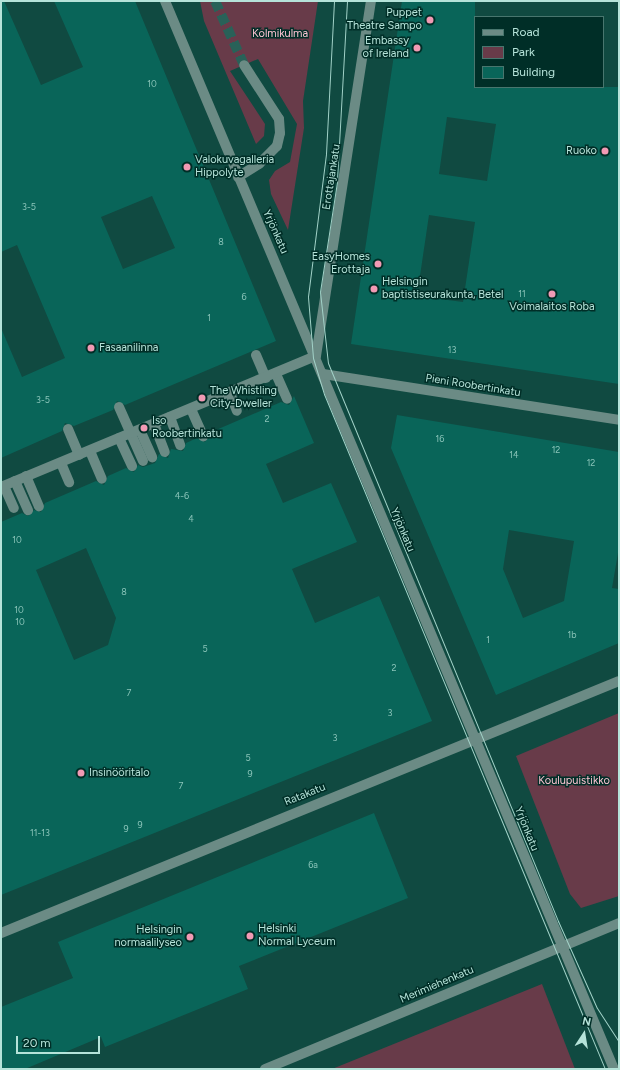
<!DOCTYPE html>
<html>
<head>
<meta charset="utf-8">
<style>
  body { margin:0 }
  #map { position:relative; width:620px; height:1070px; overflow:hidden; background:#104a41; font-family:Figtree,sans-serif }
  div>[style] { position:absolute }
  .green>* { inset:0; background:#683b49 }
  .building>* { inset:0; background:#096559 }
  .minor-tunnel>* { height:10px; margin-top:-5px; transform-origin:0; background:repeating-linear-gradient(90deg,#296158 0 10px,transparent 0 15px) }
  .minor>* { height:10px; margin:-5px; padding:0 5px; transform-origin:5px; border-radius:5px; background:#6b8b85 }
  .tram>* { height:1px; margin:-0.5px; padding:0 0.5px; transform-origin:0.5px; border-radius:0.5px; background:#a2d2c8 }
  .dots>* { width:11px; height:11px; translate:-50% -50%; box-sizing:border-box; border:2px solid #002e27; border-radius:50% }
  span { translate:-50% -50%; white-space:nowrap; text-align:center; line-height:1.15; -webkit-text-stroke:3px #002e27; paint-order:stroke }
  .number-label { font-size:9px; color:#8ac4b9 }
  .number-label span { -webkit-text-stroke-width:0 }
  .poi-label { font-size:11px; color:#b5e3d9 }
  .right { translate:-100% -50%; text-align:right }
  .left { translate:0 -50%; text-align:left }
  .park-label { font-size:11px; color:#fcc3d2 }
  .street-label { font-size:11px; color:#b5e3d9 }
  .frame { position:absolute; inset:0; border:2px solid #b5e3d9; pointer-events:none }
  .legend { position:absolute; left:474px; top:16px; width:130px; height:72px; box-sizing:border-box; background:#002e27; border:1px solid #48766e; margin:0; padding:5px 7px; list-style:none; font-size:12px; color:#b5e3d9 }
  .legend li { display:flex; align-items:center; gap:8px; height:20px }
  .legend b { width:20px; border:1px solid #48766e }
  .north { position:absolute; left:564px; top:1014px; width:40px; height:40px; -webkit-text-stroke:3px #002e27; paint-order:stroke; rotate:12deg; font-size:11px; font-weight:700; line-height:16px; text-align:center; color:#b5e3d9 }
  .north::after { content:''; display:block; margin:auto; width:14px; height:18px; background:#b5e3d9; clip-path:polygon(50% 0,100% 100%,50% 72%,0 100%) }
  .scale { position:absolute; left:16px; top:1036px; width:84px; height:18px; box-sizing:border-box; border:2px solid #b5e3d9; border-top:0; padding-left:5px; font-size:12px; line-height:14px; white-space:nowrap; color:#b5e3d9; -webkit-text-stroke:3px #002e27; paint-order:stroke }
</style>
</head>
<body>
<div id="map">
  <div class="green">
    <div style="clip-path:polygon(200px 1px,318px 1px,303px 101px,304px 128px,288px 230px,271px 194px,269px 180px,275px 171px,290px 162px,297px 124px,258px 59px,230px 71px,265px 124px,264px 136px,256px 144px,204px 21px)"></div>
    <div style="clip-path:polygon(619px 713px,619px 896px,581px 908px,570px 894px,516px 756px)"></div>
    <div style="clip-path:polygon(542px 984px,575px 1069px,332px 1069px)"></div>
  </div>
  <div class="building">
    <div style="clip-path:polygon(evenodd,1px 1px,4px 1px,41px 85px,83px 67px,54px 1px,135px 1px,276px 341px,125px 405px,117px 401px,113px 410px,74px 426px,65px 423px,62px 431px,1px 458px,1px 328px,22px 377px,65px 358px,17px 245px,1px 252px,1px 1px,152px 196px,175px 248px,123px 269px,101px 217px,152px 196px)"></div>
    <div style="clip-path:polygon(evenodd,402px 1px,475px 1px,475px 87px,619px 87px,619px 384px,351px 344px,402px 1px,447px 117px,496px 124px,487px 181px,439px 174px,447px 117px,402px 1px,429px 215px,475px 222px,463px 302px,417px 296px,429px 215px)"></div>
    <div style="clip-path:polygon(evenodd,294px 396px,314px 443px,266px 464px,283px 503px,331px 483px,357px 542px,292px 569px,315px 623px,379px 596px,432px 721px,1px 895px,1px 522px,22px 513px,28px 516px,34px 510px,41px 512px,45px 503px,96px 481px,104px 485px,108px 476px,126px 468px,134px 472px,138px 465px,143px 467px,155px 463px,159px 454px,168px 458px,171px 449px,183px 451px,186px 443px,197px 438px,205px 442px,209px 433px,281px 402px,289px 405px,294px 396px,86px 548px,116px 618px,108px 645px,74px 660px,36px 570px,86px 548px)"></div>
    <div style="clip-path:polygon(evenodd,397px 415px,619px 452px,619px 547px,612px 588px,619px 589px,619px 643px,496px 695px,391px 448px,397px 415px,509px 530px,574px 541px,564px 601px,523px 618px,503px 569px,509px 530px)"></div>
    <div style="clip-path:polygon(374px 813px,408px 898px,239px 966px,248px 989px,105px 1047px,101px 1037px,25px 1069px,1px 1069px,1px 1007px,73px 978px,58px 942px)"></div>
  </div>
  <div class="minor-tunnel">
    <div style="left:215px;top:1px;width:70px;rotate:65.6deg"></div>
  </div>
  <div class="minor">
    <div style="left:165px;top:1px;width:1159px;rotate:67.2deg"></div>
    <div style="left:238px;top:177px;width:25px;rotate:-32deg"></div>
    <div style="left:259px;top:164px;width:25px;rotate:-45deg"></div>
    <div style="left:277px;top:146px;width:13px;rotate:-77deg"></div>
    <div style="left:280px;top:133px;width:14px;rotate:-94deg"></div>
    <div style="left:279px;top:119px;width:64px;rotate:-122.9deg"></div>
    <div style="left:256px;top:355px;width:25px;rotate:67deg"></div>
    <div style="left:316px;top:356px;width:359px;rotate:-81.2deg"></div>
    <div style="left:276px;top:374px;width:27px;rotate:66deg"></div>
    <div style="left:323px;top:374px;width:300px;rotate:8.8deg"></div>
    <div style="left:230px;top:393px;width:19px;rotate:69deg"></div>
    <div style="left:119px;top:407px;width:59px;rotate:66deg"></div>
    <div style="left:191px;top:409px;width:30px;rotate:66deg"></div>
    <div style="left:170px;top:417px;width:30px;rotate:70deg"></div>
    <div style="left:154px;top:424px;width:30px;rotate:69deg"></div>
    <div style="left:68px;top:429px;width:28px;rotate:67deg"></div>
    <div style="left:140px;top:430px;width:30px;rotate:66deg"></div>
    <div style="left:119px;top:438px;width:31px;rotate:65deg"></div>
    <div style="left:90px;top:451px;width:30px;rotate:67deg"></div>
    <div style="left:61px;top:463px;width:21px;rotate:67deg"></div>
    <div style="left:26px;top:476px;width:33px;rotate:67deg"></div>
    <div style="left:15px;top:481px;width:32px;rotate:66deg"></div>
    <div style="left:4px;top:486px;width:24px;rotate:66deg"></div>
    <div style="left:1px;top:487px;width:341px;rotate:-22.6deg"></div>
    <div style="left:1px;top:933px;width:667px;rotate:-22.18deg"></div>
    <div style="left:265px;top:1069px;width:383px;rotate:-22.4deg"></div>
  </div>
  <div class="tram">
    <div style="left:334px;top:1px;width:153px;rotate:93deg"></div>
    <div style="left:326px;top:154px;width:144px;rotate:97.2deg"></div>
    <div style="left:308px;top:297px;width:61px;rotate:85.3deg"></div>
    <div style="left:313px;top:358px;width:38px;rotate:73deg"></div>
    <div style="left:324px;top:394px;width:731px;rotate:67.4deg"></div>
    <div style="left:347px;top:1px;width:181px;rotate:93.2deg"></div>
    <div style="left:337px;top:182px;width:111px;rotate:98.8deg"></div>
    <div style="left:320px;top:292px;width:71px;rotate:83.6deg"></div>
    <div style="left:328px;top:363px;width:604px;rotate:67.6deg"></div>
    <div style="left:558px;top:921px;width:95px;rotate:65.9deg"></div>
    <div style="left:597px;top:1008px;width:40px;rotate:57.1deg"></div>
  </div>
  <div class="dots">
    <div style="left:430px;top:20px;background:#f19ab4"></div>
    <div style="left:417px;top:48px;background:#f19ab4"></div>
    <div style="left:605px;top:151px;background:#f19ab4"></div>
    <div style="left:187px;top:167px;background:#f19ab4"></div>
    <div style="left:378px;top:264px;background:#f19ab4"></div>
    <div style="left:374px;top:289px;background:#f19ab4"></div>
    <div style="left:552px;top:294px;background:#f19ab4"></div>
    <div style="left:91px;top:348px;background:#f19ab4"></div>
    <div style="left:202px;top:398px;background:#f19ab4"></div>
    <div style="left:144px;top:428px;background:#f19ab4"></div>
    <div style="left:81px;top:773px;background:#f19ab4"></div>
    <div style="left:250px;top:936px;background:#f19ab4"></div>
    <div style="left:190px;top:937px;background:#f19ab4"></div>
  </div>
  <div class="number-label">
    <span style="left:152px;top:84px">10</span>
    <span style="left:29px;top:207px">3-5</span>
    <span style="left:221px;top:242px">8</span>
    <span style="left:522px;top:294px">11</span>
    <span style="left:244px;top:297px">6</span>
    <span style="left:209px;top:318px">1</span>
    <span style="left:452px;top:350px">13</span>
    <span style="left:43px;top:400px">3-5</span>
    <span style="left:267px;top:419px">2</span>
    <span style="left:440px;top:439px">16</span>
    <span style="left:556px;top:450px">12</span>
    <span style="left:514px;top:455px">14</span>
    <span style="left:591px;top:463px">12</span>
    <span style="left:182px;top:496px">4-6</span>
    <span style="left:191px;top:519px">4</span>
    <span style="left:17px;top:540px">10</span>
    <span style="left:124px;top:592px">8</span>
    <span style="left:19px;top:610px">10</span>
    <span style="left:20px;top:622px">10</span>
    <span style="left:572px;top:635px">1b</span>
    <span style="left:488px;top:640px">1</span>
    <span style="left:205px;top:649px">5</span>
    <span style="left:394px;top:668px">2</span>
    <span style="left:129px;top:693px">7</span>
    <span style="left:390px;top:713px">3</span>
    <span style="left:335px;top:738px">3</span>
    <span style="left:248px;top:758px">5</span>
    <span style="left:250px;top:774px">9</span>
    <span style="left:181px;top:786px">7</span>
    <span style="left:140px;top:825px">9</span>
    <span style="left:126px;top:829px">9</span>
    <span style="left:40px;top:833px">11-13</span>
    <span style="left:313px;top:865px">6a</span>
  </div>
  <div class="poi-label">
    <span class="right" style="left:422px;top:20px">Puppet<br>Theatre Sampo</span>
    <span class="right" style="left:409px;top:48px">Embassy<br>of Ireland</span>
    <span class="right" style="left:597px;top:151px">Ruoko</span>
    <span class="left" style="left:195px;top:167px">Valokuvagalleria<br>Hippolyte</span>
    <span class="right" style="left:370px;top:264px">EasyHomes<br>Erottaja</span>
    <span class="left" style="left:382px;top:289px">Helsingin<br>baptistiseurakunta, Betel</span>
    <span style="left:552px;top:307px">Voimalaitos Roba</span>
    <span class="left" style="left:99px;top:348px">Fasaanilinna</span>
    <span class="left" style="left:210px;top:398px">The Whistling<br>City-Dweller</span>
    <span class="left" style="left:152px;top:428px">Iso<br>Roobertinkatu</span>
    <span class="left" style="left:89px;top:773px">Insinööritalo</span>
    <span class="left" style="left:258px;top:936px">Helsinki<br>Normal Lyceum</span>
    <span class="right" style="left:182px;top:937px">Helsingin<br>normaalilyseo</span>
  </div>
  <div class="park-label">
    <span style="left:280px;top:34px">Kolmikulma</span>
    <span style="left:574px;top:781px">Koulupuistikko</span>
  </div>
  <div class="street-label">
    <span style="left:332px;top:177px;rotate:-81deg">Erottajankatu</span>
    <span style="left:275px;top:232px;rotate:66deg">Yrjönkatu</span>
    <span style="left:473px;top:386px;rotate:9deg">Pieni Roobertinkatu</span>
    <span style="left:402px;top:530px;rotate:67deg">Yrjönkatu</span>
    <span style="left:305px;top:795px;rotate:-22deg">Ratakatu</span>
    <span style="left:526px;top:829px;rotate:68deg">Yrjönkatu</span>
    <span style="left:437px;top:985px;rotate:-23deg">Merimiehenkatu</span>
  </div>
  <div class="frame"></div>
  <ul class="legend">
  <li><b style="height:5px;background:#6b8b85"></b>Road</li>
  <li><b style="height:11px;background:#683b49"></b>Park</li>
  <li><b style="height:11px;background:#096559"></b>Building</li>
  </ul>
  <div class="north">N</div>
  <div class="scale">20 m</div>
</div>
</body>
</html>
